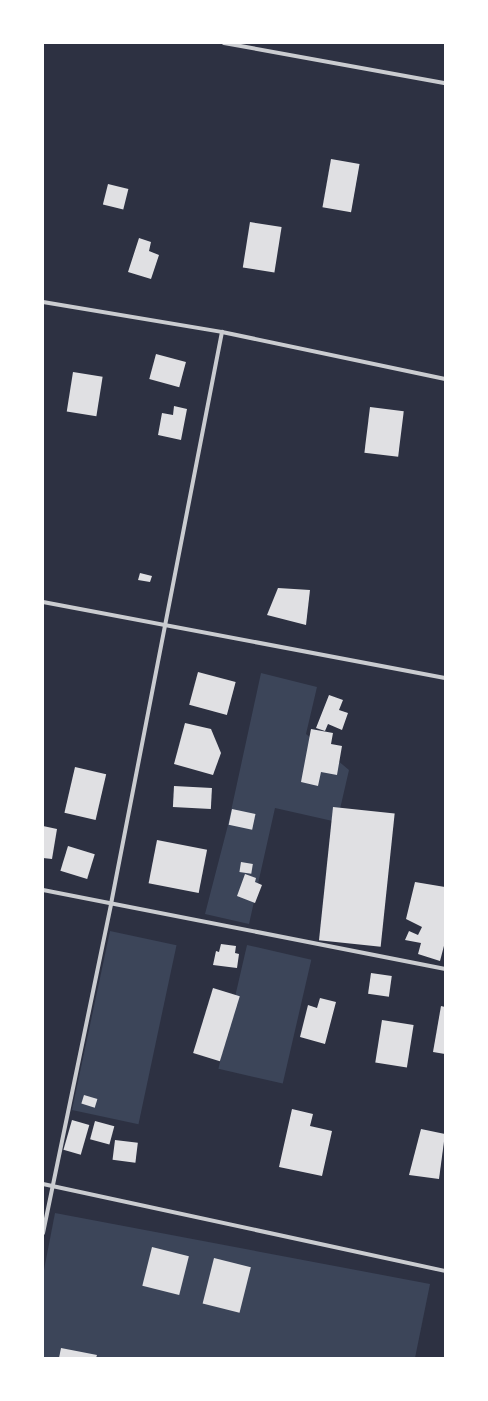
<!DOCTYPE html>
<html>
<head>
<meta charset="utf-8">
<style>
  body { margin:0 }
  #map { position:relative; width:488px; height:1401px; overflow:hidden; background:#2d3142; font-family:"Roboto Condensed",sans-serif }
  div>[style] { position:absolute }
  .green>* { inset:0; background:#3c4559; transform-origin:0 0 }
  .building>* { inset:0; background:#e0e0e3; transform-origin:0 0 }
  .minor>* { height:4px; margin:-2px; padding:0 2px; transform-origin:2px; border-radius:2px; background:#caccd0 }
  span { translate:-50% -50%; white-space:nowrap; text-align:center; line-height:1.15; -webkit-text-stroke:4px #fff; paint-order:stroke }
  .frame { position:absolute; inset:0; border:44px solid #fff; pointer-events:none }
</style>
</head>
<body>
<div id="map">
  <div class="green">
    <div style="clip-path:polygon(261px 673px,317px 687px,306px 734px,349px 770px,337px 822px,275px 808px,249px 924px,205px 914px,228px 825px)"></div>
    <div style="left:110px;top:931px;width:68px;height:183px;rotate:12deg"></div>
    <div style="left:247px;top:945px;width:66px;height:127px;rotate:13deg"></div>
    <div style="clip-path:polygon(55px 1213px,430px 1284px,415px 1358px,43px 1358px,43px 1275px)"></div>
  </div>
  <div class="building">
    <div style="left:331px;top:159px;width:29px;height:49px;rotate:10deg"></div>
    <div style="left:108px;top:184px;width:21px;height:21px;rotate:14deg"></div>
    <div style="left:250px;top:222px;width:32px;height:46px;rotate:9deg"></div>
    <div style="clip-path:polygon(139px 238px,151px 242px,149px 251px,159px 255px,151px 279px,128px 272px)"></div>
    <div style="left:156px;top:354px;width:31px;height:26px;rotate:15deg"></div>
    <div style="left:73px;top:372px;width:30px;height:40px;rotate:9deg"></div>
    <div style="clip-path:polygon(174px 406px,187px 409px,181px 440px,158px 435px,162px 413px,173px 415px)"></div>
    <div style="left:370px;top:407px;width:34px;height:46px;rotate:7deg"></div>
    <div style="clip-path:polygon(140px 573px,152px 576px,150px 582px,138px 580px)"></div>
    <div style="clip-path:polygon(278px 588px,310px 590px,306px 625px,267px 615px)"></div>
    <div style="left:198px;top:672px;width:39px;height:34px;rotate:15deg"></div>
    <div style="clip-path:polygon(329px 695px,343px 700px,339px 710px,348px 713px,342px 730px,328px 724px,325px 731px,316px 728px)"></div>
    <div style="clip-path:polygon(185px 723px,211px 729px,221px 753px,213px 775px,174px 764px)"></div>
    <div style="clip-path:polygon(311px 729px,333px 733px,331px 744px,342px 746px,337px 775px,321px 772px,318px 786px,301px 782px)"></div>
    <div style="left:75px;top:767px;width:32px;height:47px;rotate:13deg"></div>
    <div style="left:174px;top:786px;width:38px;height:21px;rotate:3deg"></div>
    <div style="left:333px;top:807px;width:62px;height:134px;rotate:6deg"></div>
    <div style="left:232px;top:809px;width:24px;height:16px;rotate:12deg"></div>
    <div style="clip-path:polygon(43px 826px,57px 829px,52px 859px,43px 858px)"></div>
    <div style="left:157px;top:840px;width:51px;height:44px;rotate:11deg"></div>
    <div style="left:68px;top:846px;width:28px;height:26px;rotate:17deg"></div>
    <div style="left:241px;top:862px;width:12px;height:10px;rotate:9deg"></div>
    <div style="clip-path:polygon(245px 874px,256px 878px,255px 882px,262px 885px,255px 903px,237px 896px)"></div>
    <div style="clip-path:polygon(415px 882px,445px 887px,445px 942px,440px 961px,418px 954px,421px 943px,405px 940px,409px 931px,418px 935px,422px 927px,406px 919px)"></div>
    <div style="clip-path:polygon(221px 944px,236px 946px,235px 953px,239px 954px,237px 968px,213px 965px,216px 951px,219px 952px)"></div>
    <div style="left:371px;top:973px;width:21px;height:21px;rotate:8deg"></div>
    <div style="left:213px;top:988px;width:28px;height:68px;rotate:17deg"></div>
    <div style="clip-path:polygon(320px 998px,336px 1002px,325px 1044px,300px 1037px,308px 1005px,317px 1008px)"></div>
    <div style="clip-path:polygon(441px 1006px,445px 1007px,445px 1054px,433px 1052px)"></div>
    <div style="left:382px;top:1020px;width:32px;height:43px;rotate:9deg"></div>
    <div style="left:84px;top:1095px;width:14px;height:9px;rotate:17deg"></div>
    <div style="clip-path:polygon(292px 1109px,313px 1114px,310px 1126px,332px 1131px,322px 1176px,279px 1167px)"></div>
    <div style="left:72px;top:1120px;width:18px;height:31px;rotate:16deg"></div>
    <div style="left:95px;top:1121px;width:20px;height:19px;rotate:15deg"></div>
    <div style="clip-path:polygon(421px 1129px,445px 1134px,439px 1179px,409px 1175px)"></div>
    <div style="left:115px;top:1140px;width:23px;height:20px;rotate:7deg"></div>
    <div style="left:152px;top:1247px;width:38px;height:40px;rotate:14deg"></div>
    <div style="left:214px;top:1258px;width:38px;height:47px;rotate:14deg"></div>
    <div style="clip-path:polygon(61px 1348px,97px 1355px,96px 1358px,59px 1358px)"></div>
  </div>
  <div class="minor">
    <div style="left:224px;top:43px;width:225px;rotate:10.3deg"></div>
    <div style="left:43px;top:302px;width:181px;rotate:9.5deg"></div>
    <div style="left:222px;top:332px;width:228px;rotate:11.9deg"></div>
    <div style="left:43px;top:602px;width:409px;rotate:10.7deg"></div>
    <div style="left:43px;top:890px;width:410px;rotate:11.1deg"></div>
    <div style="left:43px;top:1184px;width:411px;rotate:12.2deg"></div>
    <div style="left:43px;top:1233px;width:336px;rotate:-78.3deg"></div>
    <div style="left:111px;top:904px;width:583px;rotate:-79.02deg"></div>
  </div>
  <div class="frame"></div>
</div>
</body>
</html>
